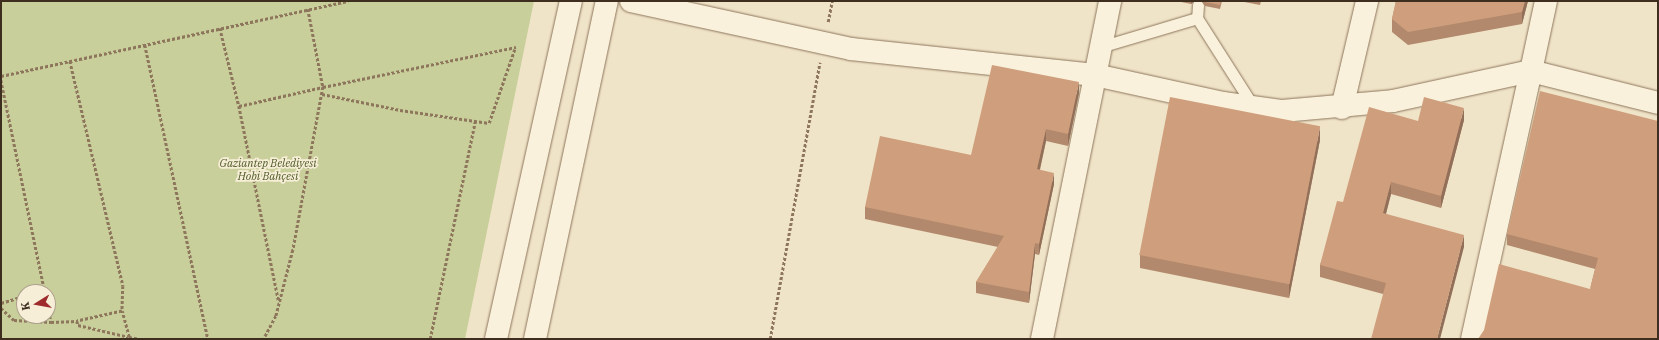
<!DOCTYPE html>
<html>
<head>
<meta charset="utf-8">
<style>
  body { margin:0 }
  #map { position:relative; width:1659px; height:340px; overflow:hidden; background:#f0e4c8; font-family:"IBM Plex Serif",serif }
  div>[style] { position:absolute }
  .green>* { inset:0; background:#c9cf9b }
  .path>* { height:2.5px; margin-top:-1.25px; transform-origin:0; background:repeating-linear-gradient(90deg,#8d765c 0 3px,transparent 0 5px) }
  .roads { filter:drop-shadow(0 0 1px #8d765c) drop-shadow(0 0 1px #8d765c) }
  .lane>* { height:11px; margin:-5.5px; padding:0 5.5px; transform-origin:5.5px; border-radius:5.5px; background:#faf1dc }
  .street>* { height:22px; margin:-11px; padding:0 11px; transform-origin:11px; border-radius:11px; background:#faf1dc }
  .secondary>* { height:22px; margin:-11px; padding:0 11px; transform-origin:11px; border-radius:11px; background:#faf1dc }
  .wall>* { inset:0; background:#b2896c }
  .shaded-wall>* { inset:0; background:#916f58 }
  .building>* { inset:0; background:#cf9f7d; transform-origin:0 0 }
  span { translate:-50% -50%; white-space:nowrap; text-align:center; line-height:1.15; -webkit-text-stroke:3.5px #f7eed8; paint-order:stroke }
  .park-label { font-size:11px; color:#4d5a26; font-style:italic }
  .frame { position:absolute; inset:0; border:2px solid #3d2e20; pointer-events:none }
  .north { position:absolute; left:16px; top:284px; width:40px; height:40px; box-sizing:border-box; background:#f7eed8; border:1px solid #ada18e; border-radius:50%; rotate:259deg; font-size:11px; font-weight:700; line-height:16px; text-align:center; color:#3d2e20 }
  .north::after { content:''; display:block; margin:auto; width:14px; height:18px; background:#9e2a2b; clip-path:polygon(50% 0,100% 100%,50% 72%,0 100%) }
</style>
</head>
<body>
<div id="map">
  <div class="green">
    <div style="clip-path:polygon(evenodd,1px 1px,534px 1px,465px 339px,1px 339px,1px 1px,24px 292px,48px 292px,48px 316px,24px 316px,24px 292px)"></div>
  </div>
  <div class="path">
    <div style="left:308px;top:9px;width:79px;rotate:79.1deg"></div>
    <div style="left:323px;top:87px;width:197px;rotate:-11.7deg"></div>
    <div style="left:828px;top:22px;width:21px;rotate:-79deg"></div>
    <div style="left:220px;top:28px;width:80px;rotate:76.3deg"></div>
    <div style="left:239px;top:106px;width:86px;rotate:-12.7deg"></div>
    <div style="left:323px;top:87px;width:166px;rotate:100.4deg"></div>
    <div style="left:293px;top:250px;width:68px;rotate:104.4deg"></div>
    <div style="left:276px;top:316px;width:26px;rotate:118deg"></div>
    <div style="left:145px;top:45px;width:301px;rotate:77.9deg"></div>
    <div style="left:70px;top:61px;width:231px;rotate:76.7deg"></div>
    <div style="left:123px;top:286px;width:25px;rotate:92deg"></div>
    <div style="left:1px;top:76px;width:355px;rotate:-12.2deg"></div>
    <div style="left:1px;top:80px;width:217px;rotate:78.3deg"></div>
    <div style="left:322px;top:94px;width:80px;rotate:11.6deg"></div>
    <div style="left:400px;top:110px;width:90px;rotate:8.3deg"></div>
    <div style="left:489px;top:123px;width:79px;rotate:-70.9deg"></div>
    <div style="left:239px;top:106px;width:200px;rotate:78.5deg"></div>
    <div style="left:39px;top:292px;width:6px;rotate:-18deg"></div>
    <div style="left:1px;top:303px;width:24px;rotate:-17deg"></div>
    <div style="left:48px;top:306px;width:16px;rotate:79deg"></div>
    <div style="left:51px;top:322px;width:26px;rotate:-2deg"></div>
    <div style="left:1px;top:308px;width:18px;rotate:43deg"></div>
    <div style="left:14px;top:320px;width:37px;rotate:3deg"></div>
    <div style="left:129px;top:337px;width:27px;rotate:-105deg"></div>
    <div style="left:122px;top:311px;width:46px;rotate:167.5deg"></div>
    <div style="left:77px;top:321px;width:4px;rotate:76deg"></div>
    <div style="left:78px;top:325px;width:52px;rotate:13.2deg"></div>
    <div style="left:129px;top:337px;width:11px;rotate:10deg"></div>
    <div style="left:430px;top:339px;width:222px;rotate:-78.3deg"></div>
    <div style="left:770px;top:339px;width:281px;rotate:-79.8deg"></div>
  </div>
  <div class="roads">
    <div class="lane">
      <div style="left:1198px;top:5px;width:13px;rotate:94deg"></div>
      <div style="left:1197px;top:18px;width:104px;rotate:57.5deg"></div>
      <div style="left:1100px;top:47px;width:101px;rotate:-16.6deg"></div>
    </div>
    <div class="street">
      <div style="left:631px;top:1px;width:225px;rotate:12.3deg"></div>
      <div style="left:851px;top:49px;width:245px;rotate:6.1deg"></div>
      <div style="left:1095px;top:75px;width:131px;rotate:12.3deg"></div>
      <div style="left:1223px;top:103px;width:60px;rotate:7.7deg"></div>
      <div style="left:1282px;top:111px;width:111px;rotate:-5.1deg"></div>
      <div style="left:1393px;top:101px;width:141px;rotate:-12.3deg"></div>
      <div style="left:1531px;top:71px;width:72px;rotate:-77.9deg"></div>
      <div style="left:1342px;top:108px;width:110px;rotate:-76.8deg"></div>
      <div style="left:1472px;top:339px;width:274px;rotate:-77.6deg"></div>
      <div style="left:1531px;top:71px;width:131px;rotate:14.1deg"></div>
    </div>
    <div class="secondary">
      <div style="left:496px;top:339px;width:346px;rotate:-77.5deg"></div>
      <div style="left:535px;top:339px;width:346px;rotate:-78deg"></div>
      <div style="left:1042px;top:339px;width:345px;rotate:-78.6deg"></div>
    </div>
  </div>
  <div class="wall">
    <div style="clip-path:polygon(1176px 1px,1195px 1px,1191px 4px)"></div>
    <div style="clip-path:polygon(1201px 1px,1222px 1px,1220px 9px,1205px 6px)"></div>
    <div style="clip-path:polygon(1239px 1px,1261px 1px,1260px 5px)"></div>
    <div style="clip-path:polygon(1396px 1px,1528px 1px,1522px 24px,1408px 45px,1392px 32px,1392px 19px)"></div>
    <div style="clip-path:polygon(1079px 93px,1068px 146px,1046px 141px,1040px 170px,1054px 184px,1039px 255px,1035px 254px,1029px 303px,976px 293px,976px 282px,998px 247px,865px 219px,865px 207px,971px 155px)"></div>
    <div style="clip-path:polygon(1464px 120px,1441px 208px,1391px 194px,1386px 214px,1464px 247px,1383px 294px,1320px 277px,1320px 265px,1343px 202px,1418px 121px)"></div>
    <div style="clip-path:polygon(1658px 121px,1590px 289px,1595px 269px,1507px 245px,1507px 234px)"></div>
    <div style="clip-path:polygon(1320px 140px,1289px 298px,1140px 268px,1140px 255px)"></div>
  </div>
  <div class="shaded-wall">
    <div style="clip-path:polygon(1191px 1px,1195px 1px,1191px 4px)"></div>
    <div style="clip-path:polygon(1525px 1px,1528px 1px,1522px 24px,1522px 12px)"></div>
    <div style="clip-path:polygon(1079px 82px,1079px 93px,1068px 146px,1068px 134px)"></div>
    <div style="clip-path:polygon(1464px 108px,1464px 120px,1441px 208px,1441px 196px)"></div>
    <div style="clip-path:polygon(1320px 127px,1320px 140px,1289px 298px,1289px 285px)"></div>
    <div style="clip-path:polygon(1046px 129px,1046px 141px,1037px 181px,1037px 169px)"></div>
    <div style="clip-path:polygon(1054px 173px,1054px 184px,1039px 255px,1039px 244px)"></div>
    <div style="clip-path:polygon(1391px 182px,1391px 194px,1383px 225px,1383px 213px)"></div>
    <div style="clip-path:polygon(1464px 235px,1464px 247px,1440px 339px,1437px 339px)"></div>
    <div style="clip-path:polygon(1035px 243px,1035px 254px,1029px 303px,1029px 292px)"></div>
  </div>
  <div class="building">
    <div style="clip-path:polygon(1204px 1px,1221px 1px,1220px 5px,1205px 2px)"></div>
    <div style="clip-path:polygon(1396px 1px,1525px 1px,1522px 12px,1408px 32px,1392px 19px)"></div>
    <div style="clip-path:polygon(992px 65px,1079px 82px,1068px 134px,1046px 129px,1037px 169px,1054px 173px,1039px 244px,1035px 243px,1029px 292px,976px 282px,1004px 236px,865px 207px,880px 136px,971px 155px)"></div>
    <div style="clip-path:polygon(1540px 91px,1658px 121px,1658px 339px,1478px 339px,1484px 330px,1499px 264px,1590px 289px,1598px 258px,1507px 234px)"></div>
    <div style="left:1170px;top:97px;width:153px;height:161px;rotate:11deg"></div>
    <div style="clip-path:polygon(1424px 97px,1464px 108px,1441px 196px,1391px 182px,1383px 213px,1464px 235px,1437px 339px,1371px 339px,1386px 283px,1320px 265px,1337px 201px,1343px 202px,1369px 107px,1418px 121px)"></div>
  </div>
  <div class="park-label">
    <span style="left:268px;top:170px">Gaziantep Belediyesi<br>Hobi Bahçesi</span>
  </div>
  <div class="frame"></div>
  <div class="north">K</div>
</div>
</body>
</html>
